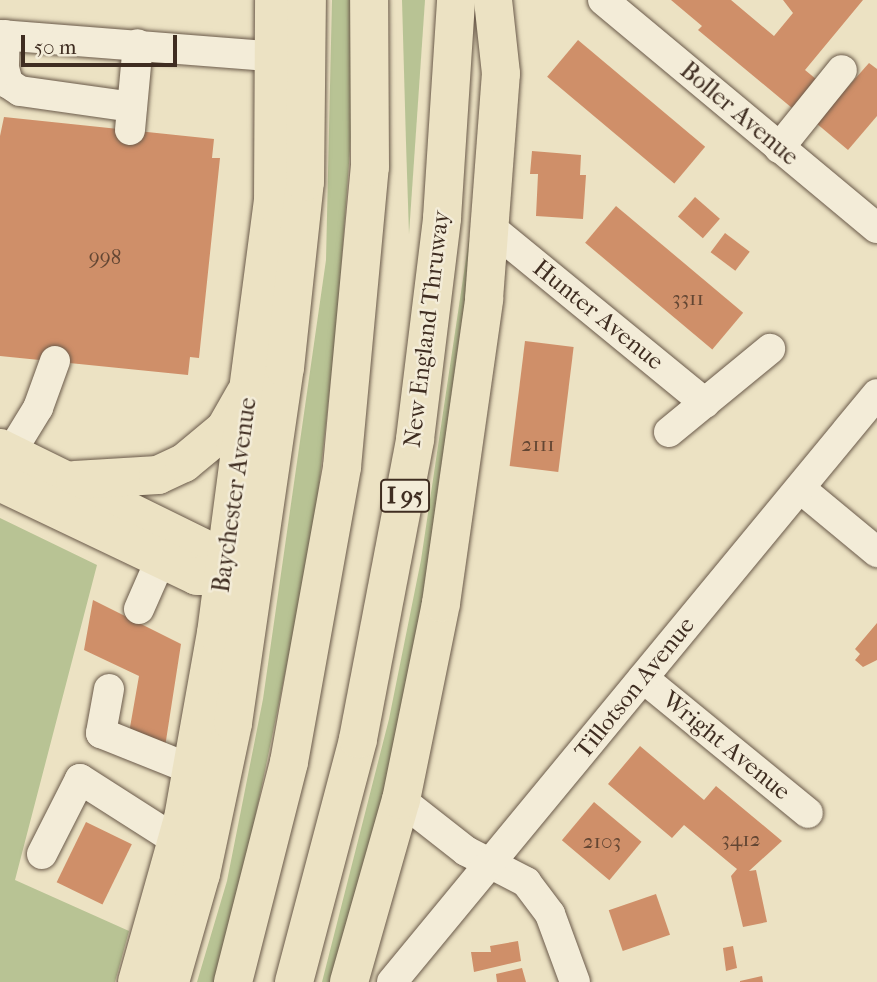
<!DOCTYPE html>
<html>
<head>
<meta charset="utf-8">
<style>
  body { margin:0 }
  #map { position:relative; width:877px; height:982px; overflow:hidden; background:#ece2c3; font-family:"IM FELL French Canon",serif }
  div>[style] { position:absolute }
  .green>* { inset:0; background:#b8c394 }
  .building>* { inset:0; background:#cf8f69; transform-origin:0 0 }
  .roads { filter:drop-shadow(0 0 2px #6a5a4a) drop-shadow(0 0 2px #6a5a4a) }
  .minor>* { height:30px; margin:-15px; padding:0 15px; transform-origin:15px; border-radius:15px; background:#f3ecd8 }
  .major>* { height:38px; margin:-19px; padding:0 19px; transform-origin:19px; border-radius:19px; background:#ece2c3 }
  .highway>* { height:38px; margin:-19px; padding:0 19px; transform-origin:19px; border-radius:19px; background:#ece2c3 }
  span { translate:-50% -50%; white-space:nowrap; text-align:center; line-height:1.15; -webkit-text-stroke:5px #f3ecd8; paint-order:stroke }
  .number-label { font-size:21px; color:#634633 }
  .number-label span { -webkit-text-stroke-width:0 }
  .shield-label span { padding:2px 5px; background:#f3ecd8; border:2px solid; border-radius:5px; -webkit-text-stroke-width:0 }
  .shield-label { font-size:23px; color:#3f2d21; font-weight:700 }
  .street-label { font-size:24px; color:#3f2d21 }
  .scale { position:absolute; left:21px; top:35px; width:156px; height:32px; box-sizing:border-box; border:4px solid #3f2d21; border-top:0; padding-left:9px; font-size:21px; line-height:24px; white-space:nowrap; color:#3f2d21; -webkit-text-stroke:5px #f3ecd8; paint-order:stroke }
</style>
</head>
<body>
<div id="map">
  <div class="green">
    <div style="clip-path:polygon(332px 0,350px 0,352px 123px,337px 325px,313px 539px,241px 886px,214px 982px,197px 982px,227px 881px,263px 699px,326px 260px)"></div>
    <div style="clip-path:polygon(402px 0,425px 0,409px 234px,406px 143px)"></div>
    <div style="clip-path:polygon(480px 165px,475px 259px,402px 739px,337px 982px,322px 982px,389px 719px,421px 560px)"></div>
    <div style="clip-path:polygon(0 518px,97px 565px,15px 880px,129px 931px,115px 982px,0 982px)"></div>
  </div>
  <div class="building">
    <div style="clip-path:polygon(671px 0,731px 0,774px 36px,793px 13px,783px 0,863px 0,805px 70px,822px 84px,798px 113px,698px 30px,702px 26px)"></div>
    <div style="left:578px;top:40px;width:166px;height:48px;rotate:40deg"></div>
    <div style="clip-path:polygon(869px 63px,877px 69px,877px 116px,848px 150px,816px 123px)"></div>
    <div style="clip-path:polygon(4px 117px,214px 139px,212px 158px,220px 158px,199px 358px,190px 357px,188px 375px,0 356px,0 136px)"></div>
    <div style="clip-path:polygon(532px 151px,581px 155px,580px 175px,586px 175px,583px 219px,536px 216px,538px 174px,530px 174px)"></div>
    <div style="left:695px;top:197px;width:33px;height:26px;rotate:41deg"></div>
    <div style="left:616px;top:206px;width:166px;height:48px;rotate:40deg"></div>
    <div style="left:725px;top:233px;width:31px;height:24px;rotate:37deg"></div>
    <div style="left:525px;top:341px;width:49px;height:126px;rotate:7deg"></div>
    <div style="clip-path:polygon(93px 600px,181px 644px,165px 747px,129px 733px,139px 676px,84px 650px)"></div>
    <div style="clip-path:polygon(877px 623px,877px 660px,863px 667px,855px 660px,860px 654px,855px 649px)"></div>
    <div style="clip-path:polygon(640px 746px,704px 800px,716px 786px,782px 841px,749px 871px,756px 870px,767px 922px,743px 927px,731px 876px,737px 869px,732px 865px,684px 825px,672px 838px,608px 784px)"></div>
    <div style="left:594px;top:802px;width:62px;height:50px;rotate:40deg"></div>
    <div style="left:86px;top:822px;width:51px;height:67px;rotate:26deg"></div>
    <div style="left:656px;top:894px;width:43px;height:50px;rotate:71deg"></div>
    <div style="clip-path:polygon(518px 941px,521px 961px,474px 972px,471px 952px,491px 952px,490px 946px)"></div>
    <div style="clip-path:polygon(733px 946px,737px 968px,726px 971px,723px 948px)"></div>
    <div style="clip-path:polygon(522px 968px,526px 982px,497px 982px,496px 974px)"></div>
    <div style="clip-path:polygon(762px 976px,763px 982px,740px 982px,740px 981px)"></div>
  </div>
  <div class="roads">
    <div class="minor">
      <div style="left:603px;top:0;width:356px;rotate:39.8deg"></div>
      <div style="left:0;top:35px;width:295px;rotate:4.5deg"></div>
      <div style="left:5px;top:35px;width:33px;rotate:92deg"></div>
      <div style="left:4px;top:68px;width:16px;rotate:75deg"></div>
      <div style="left:8px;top:83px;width:14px;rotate:34deg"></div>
      <div style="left:20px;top:91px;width:113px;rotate:8.1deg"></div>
      <div style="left:130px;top:130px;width:86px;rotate:-84.7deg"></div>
      <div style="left:779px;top:148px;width:100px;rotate:-51.1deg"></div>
      <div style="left:490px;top:227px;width:278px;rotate:39.3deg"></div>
      <div style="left:669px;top:432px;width:131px;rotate:-39.4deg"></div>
      <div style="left:0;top:470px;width:73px;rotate:-58.5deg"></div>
      <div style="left:38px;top:408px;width:50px;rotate:-70.1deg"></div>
      <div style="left:801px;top:489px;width:99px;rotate:39.7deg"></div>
      <div style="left:139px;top:609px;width:55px;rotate:-66.3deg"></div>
      <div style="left:643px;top:678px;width:213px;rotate:39.3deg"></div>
      <div style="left:109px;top:689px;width:45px;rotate:100.3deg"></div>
      <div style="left:101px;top:733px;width:99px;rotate:21.9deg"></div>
      <div style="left:401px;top:800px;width:83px;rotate:38.1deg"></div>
      <div style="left:466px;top:851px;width:68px;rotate:27.3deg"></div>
      <div style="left:526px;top:882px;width:40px;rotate:53deg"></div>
      <div style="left:550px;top:914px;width:72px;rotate:69.8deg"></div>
      <div style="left:42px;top:854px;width:84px;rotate:-63.1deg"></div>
      <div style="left:80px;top:779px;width:115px;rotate:32.6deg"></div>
      <div style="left:392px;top:982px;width:762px;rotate:-50.48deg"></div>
    </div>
    <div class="major">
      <div style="left:0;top:448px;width:276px;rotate:26.2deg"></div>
      <div style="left:75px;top:480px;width:83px;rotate:-3.4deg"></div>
      <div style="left:158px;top:475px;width:29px;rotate:-25deg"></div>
      <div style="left:184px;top:463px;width:53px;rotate:-39.7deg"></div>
      <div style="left:225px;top:429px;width:40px;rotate:-60.3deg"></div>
      <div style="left:0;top:482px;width:218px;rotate:25.5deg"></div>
      <div style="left:197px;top:576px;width:53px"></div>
      <div style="left:137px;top:982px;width:170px;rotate:-74.3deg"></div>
      <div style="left:183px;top:818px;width:188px;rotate:-79.9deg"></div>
      <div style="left:216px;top:633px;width:435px;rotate:-82.5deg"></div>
      <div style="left:273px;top:202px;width:202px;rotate:-89.7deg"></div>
      <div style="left:170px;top:982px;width:112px;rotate:-74deg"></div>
      <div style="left:201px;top:874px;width:154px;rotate:-78deg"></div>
      <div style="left:233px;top:723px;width:359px;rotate:-81.7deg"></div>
      <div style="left:285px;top:368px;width:187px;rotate:-83.9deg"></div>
      <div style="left:305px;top:182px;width:182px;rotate:-89.4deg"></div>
      <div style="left:349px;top:982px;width:189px;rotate:-74.1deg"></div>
      <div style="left:401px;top:800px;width:201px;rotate:-78.5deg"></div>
      <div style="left:441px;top:603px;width:307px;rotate:-81.9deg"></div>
      <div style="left:484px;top:299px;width:226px;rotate:-85.7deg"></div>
    </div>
    <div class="highway">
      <div style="left:493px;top:0;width:74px;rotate:83.8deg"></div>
      <div style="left:233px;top:982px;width:227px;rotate:-75.7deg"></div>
      <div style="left:289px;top:762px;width:300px;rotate:-79.8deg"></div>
      <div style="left:342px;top:467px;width:301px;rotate:-84.7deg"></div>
      <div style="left:370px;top:167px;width:167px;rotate:-90.3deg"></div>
      <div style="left:294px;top:982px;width:251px;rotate:-75.2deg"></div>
      <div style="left:358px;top:739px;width:305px;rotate:-79.2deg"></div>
      <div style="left:415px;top:439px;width:223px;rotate:-83deg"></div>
      <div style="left:442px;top:218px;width:218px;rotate:-86.3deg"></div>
    </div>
  </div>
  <div class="number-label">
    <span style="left:105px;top:257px">998</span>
    <span style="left:688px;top:298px">3311</span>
    <span style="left:538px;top:444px">2111</span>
    <span style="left:741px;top:839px">3412</span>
    <span style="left:602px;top:841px">2103</span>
  </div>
  <div class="shield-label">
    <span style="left:405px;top:496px">I 95</span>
  </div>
  <div class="street-label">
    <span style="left:739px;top:114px;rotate:40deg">Boller Avenue</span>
    <span style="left:598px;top:315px;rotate:39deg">Hunter Avenue</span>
    <span style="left:427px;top:329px;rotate:-83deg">New England Thruway</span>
    <span style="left:235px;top:495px;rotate:-82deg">Baychester Avenue</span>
    <span style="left:635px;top:688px;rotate:-51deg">Tillotson Avenue</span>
    <span style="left:726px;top:746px;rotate:39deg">Wright Avenue</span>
  </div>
  <div class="scale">50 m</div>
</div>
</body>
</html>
